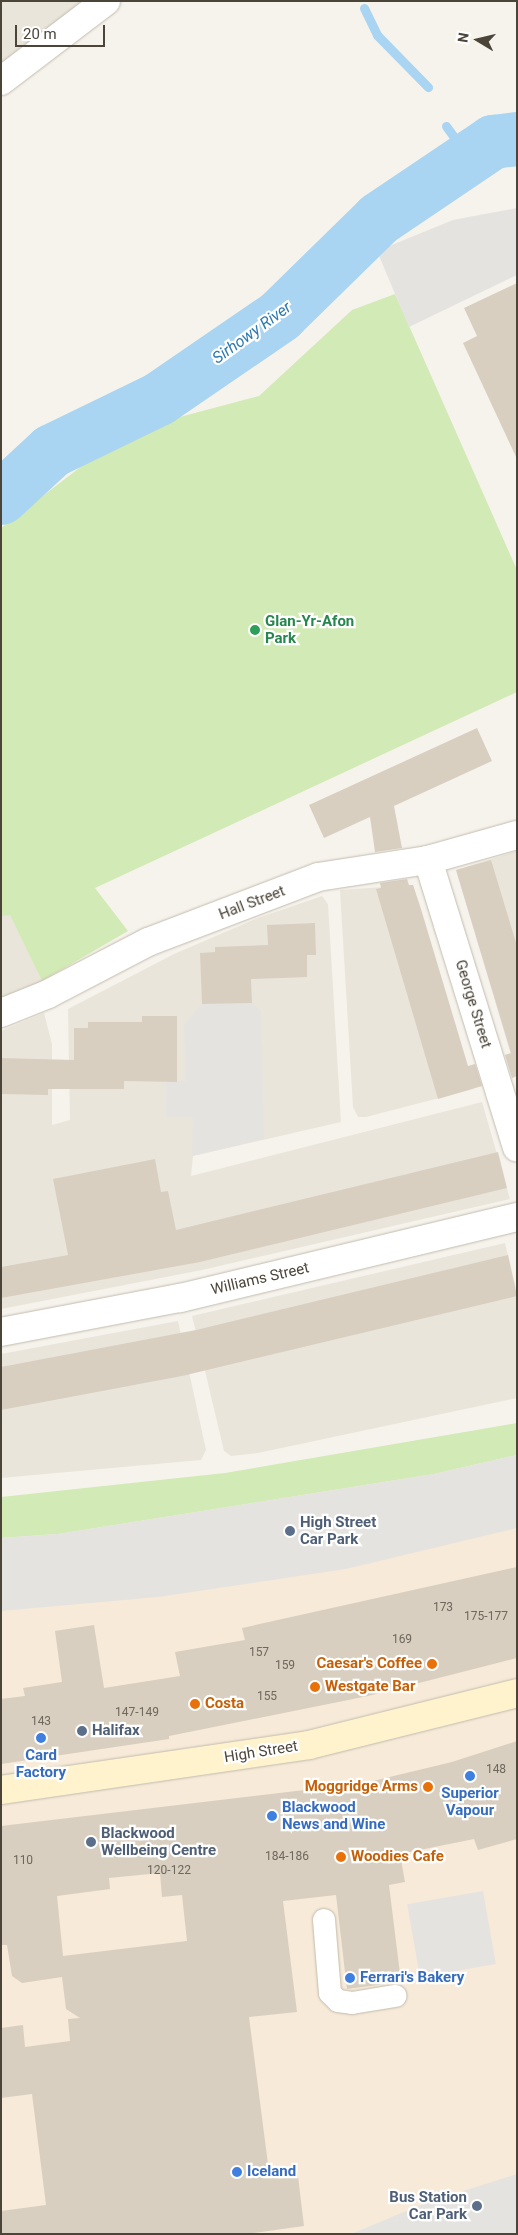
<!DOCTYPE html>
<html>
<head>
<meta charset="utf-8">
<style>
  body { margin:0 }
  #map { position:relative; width:518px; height:2235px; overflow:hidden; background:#f6f3ec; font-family:Roboto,sans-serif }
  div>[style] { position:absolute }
  .residential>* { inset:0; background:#eae5da }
  .commercial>* { inset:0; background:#f7ead8 }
  .green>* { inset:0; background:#d2eab5 }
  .parking>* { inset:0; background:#e5e3e0; transform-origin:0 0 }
  .stream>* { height:9px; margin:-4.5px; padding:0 4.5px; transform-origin:4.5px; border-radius:4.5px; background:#a9d4f2 }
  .river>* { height:54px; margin:-27px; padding:0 27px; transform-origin:27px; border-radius:27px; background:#a9d4f2 }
  .building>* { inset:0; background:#d8cfc1 }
  .roads { filter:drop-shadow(0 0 1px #c2bbae) drop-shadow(0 0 1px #c2bbae) }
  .pedestrian>* { height:22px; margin:-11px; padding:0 11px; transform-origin:11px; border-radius:11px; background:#fff }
  .minor>* { height:28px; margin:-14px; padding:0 14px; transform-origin:14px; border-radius:14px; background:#fff }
  .secondary>* { height:28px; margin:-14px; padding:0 14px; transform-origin:14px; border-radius:14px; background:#fff3cd }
  .dots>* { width:14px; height:14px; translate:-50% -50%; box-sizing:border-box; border:2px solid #fff; border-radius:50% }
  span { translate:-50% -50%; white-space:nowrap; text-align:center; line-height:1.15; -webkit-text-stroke:4.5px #fff; paint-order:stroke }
  .number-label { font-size:12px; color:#6e675b }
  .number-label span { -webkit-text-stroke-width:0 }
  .leisure-label { font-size:15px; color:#27864d; font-weight:700 }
  .left { translate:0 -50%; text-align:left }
  .street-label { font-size:15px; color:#4b4439 }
  .service-label { font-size:15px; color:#4e5e75; font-weight:700 }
  .right { translate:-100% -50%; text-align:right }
  .food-label { font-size:15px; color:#c56008; font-weight:700 }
  .shop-label { font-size:15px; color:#366cbe; font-weight:700 }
  .water-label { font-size:16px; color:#2e7ab2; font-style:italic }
  .frame { position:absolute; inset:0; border:2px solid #4b4439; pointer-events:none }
  .north { position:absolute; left:453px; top:15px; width:50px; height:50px; -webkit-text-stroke:4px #fff; paint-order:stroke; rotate:279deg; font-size:14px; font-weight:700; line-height:20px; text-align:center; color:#4b4439 }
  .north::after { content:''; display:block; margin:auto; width:18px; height:22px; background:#4b4439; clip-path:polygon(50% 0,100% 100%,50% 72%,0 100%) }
  .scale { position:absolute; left:15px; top:25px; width:90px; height:22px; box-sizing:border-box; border:2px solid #4b4439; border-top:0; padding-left:6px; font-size:15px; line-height:18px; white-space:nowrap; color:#4b4439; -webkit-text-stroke:4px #fff; paint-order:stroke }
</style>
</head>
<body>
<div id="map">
  <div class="residential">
    <div style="clip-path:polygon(1px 1px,91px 1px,1px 68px)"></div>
    <div style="clip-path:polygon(517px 851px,517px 1075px,456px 870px)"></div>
    <div style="clip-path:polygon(413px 885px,474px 1089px,366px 1117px,358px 1117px,353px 1107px,340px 890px)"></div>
    <div style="clip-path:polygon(322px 896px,328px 904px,341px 1122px,193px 1156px,191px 1176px,482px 1102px,510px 1199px,202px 1270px,1px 1309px,1px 1031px,44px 1013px,52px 1044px,52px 1125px,70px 1120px,68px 1009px,174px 954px,258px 918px)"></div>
    <div style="clip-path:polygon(10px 914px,42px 981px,1px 998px,1px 916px)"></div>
    <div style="clip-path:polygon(505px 1243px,517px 1293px,517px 1398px,258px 1453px,231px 1456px,224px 1451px,192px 1316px)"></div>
    <div style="clip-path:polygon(178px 1321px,206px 1450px,201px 1460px,1px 1478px,1px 1354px)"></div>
  </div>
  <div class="commercial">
    <div style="clip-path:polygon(517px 1455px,517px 2234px,1px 2234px,1px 1538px,58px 1534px,434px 1474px)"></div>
  </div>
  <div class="green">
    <div style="clip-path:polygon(395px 294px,517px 570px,517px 692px,95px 888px,128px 931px,42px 981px,10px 915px,1px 916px,1px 528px,91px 459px,157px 423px,259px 396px,352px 310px)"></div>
    <div style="clip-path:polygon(517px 1423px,517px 1455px,434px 1474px,58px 1534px,1px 1538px,1px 1497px,225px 1473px)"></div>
  </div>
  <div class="parking">
    <div style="clip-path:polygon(517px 208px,517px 275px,409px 327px,377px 251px,453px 220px)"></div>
    <div style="clip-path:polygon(252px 1003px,261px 1011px,264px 1139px,192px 1156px,193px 1117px,166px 1117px,166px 1082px,186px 1081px,184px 1025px,202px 1004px)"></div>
    <div style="clip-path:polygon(517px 1455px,517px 1528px,346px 1569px,158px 1597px,1px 1611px,1px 1538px,58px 1534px,434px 1474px)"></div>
    <div style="left:483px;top:1891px;width:74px;height:77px;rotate:80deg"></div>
    <div style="clip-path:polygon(517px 2174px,517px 2234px,351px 2234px,428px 2202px)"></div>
  </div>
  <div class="stream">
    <div style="left:364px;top:8px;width:30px;rotate:64deg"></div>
    <div style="left:377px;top:35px;width:73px;rotate:45.6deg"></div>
    <div style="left:446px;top:126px;width:39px;rotate:54deg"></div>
  </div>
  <div class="river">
    <div style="left:1px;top:498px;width:69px;rotate:-42.7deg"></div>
    <div style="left:52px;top:451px;width:119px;rotate:-25.9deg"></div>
    <div style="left:159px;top:399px;width:147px;rotate:-34.4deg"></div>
    <div style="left:280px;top:316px;width:139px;rotate:-44.4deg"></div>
    <div style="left:379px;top:219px;width:138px;rotate:-34deg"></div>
    <div style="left:493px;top:142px;width:24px;rotate:-7deg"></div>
  </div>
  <div class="building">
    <div style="clip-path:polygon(517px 283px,517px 459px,463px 343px,477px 336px,464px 308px)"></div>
    <div style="clip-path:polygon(477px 728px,492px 761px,394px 806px,402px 848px,375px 852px,370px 817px,324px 838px,309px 805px)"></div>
    <div style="clip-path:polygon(491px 860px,517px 946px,517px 1076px,512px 1078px,505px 1055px,511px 1053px,456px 870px)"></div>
    <div style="clip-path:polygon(407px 879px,409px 885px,413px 885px,421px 909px,468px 1066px,475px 1064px,482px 1086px,438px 1099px,376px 889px,381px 888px,380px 883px)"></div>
    <div style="clip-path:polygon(315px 923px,316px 955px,307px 955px,307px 977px,251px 979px,252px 1003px,202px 1004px,200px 953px,215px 952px,215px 947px,268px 945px,267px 925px)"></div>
    <div style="clip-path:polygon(142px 1016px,177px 1016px,177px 1082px,124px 1081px,124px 1089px,48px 1089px,48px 1095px,1px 1094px,1px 1058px,74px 1060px,74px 1028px,88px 1028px,88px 1022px,142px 1022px)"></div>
    <div style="clip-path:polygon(498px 1152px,507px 1188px,200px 1262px,1px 1298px,1px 1267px,68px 1255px,53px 1179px,155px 1159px,161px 1192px,168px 1191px,176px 1230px)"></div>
    <div style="clip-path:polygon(508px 1255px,517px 1296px,182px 1376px,1px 1410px,1px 1367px,196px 1330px)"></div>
    <div style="clip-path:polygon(517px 1567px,517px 1658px,368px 1696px,169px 1736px,169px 1739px,1px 1764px,1px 1699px,25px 1696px,23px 1688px,62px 1682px,55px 1631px,94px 1625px,104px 1688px,180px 1676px,175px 1652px,245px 1640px,242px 1628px)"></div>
    <div style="clip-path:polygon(evenodd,517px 1741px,517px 1839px,478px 1850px,474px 1839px,400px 1854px,405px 1882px,389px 1885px,401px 1982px,347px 1989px,336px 1895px,283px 1901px,297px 2012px,249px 2017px,269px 2172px,297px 2168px,304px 2226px,246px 2234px,1px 2234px,1px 2211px,46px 2205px,32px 2094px,1px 2098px,1px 2028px,23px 2025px,25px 2047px,70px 2041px,68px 2019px,80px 2018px,66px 2009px,62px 1977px,22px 1983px,12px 1976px,7px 1945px,1px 1945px,1px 1826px,347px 1785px,348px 1787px,452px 1762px,517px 1741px,160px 1873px,162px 1897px,182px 1895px,187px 1941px,63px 1956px,57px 1896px,110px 1889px,109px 1878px,160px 1873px)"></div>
  </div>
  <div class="roads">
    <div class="pedestrian">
      <div style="left:324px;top:1920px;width:73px;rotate:85.3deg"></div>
      <div style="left:330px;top:1993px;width:11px;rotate:45deg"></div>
      <div style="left:338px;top:2001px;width:14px;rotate:8deg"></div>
      <div style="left:352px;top:2003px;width:44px;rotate:-9.2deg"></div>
    </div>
    <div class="minor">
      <div style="left:1px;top:81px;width:132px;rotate:-37.3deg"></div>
      <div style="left:428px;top:860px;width:301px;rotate:72.8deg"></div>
      <div style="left:1px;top:1013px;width:51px;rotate:-22deg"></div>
      <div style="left:48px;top:994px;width:113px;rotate:-27.5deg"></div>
      <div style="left:148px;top:942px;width:182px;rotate:-20.9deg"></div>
      <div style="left:318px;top:877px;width:111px;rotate:-8.8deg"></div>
      <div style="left:428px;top:860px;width:92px;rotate:-15.7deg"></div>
      <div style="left:1px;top:1332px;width:182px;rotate:-10.8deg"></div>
      <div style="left:180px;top:1298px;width:347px;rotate:-13.5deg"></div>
    </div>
    <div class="secondary">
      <div style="left:1px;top:1790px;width:311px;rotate:-8.3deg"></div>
      <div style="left:309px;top:1745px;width:214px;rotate:-14deg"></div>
    </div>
  </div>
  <div class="dots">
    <div style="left:255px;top:630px;background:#2e9e5b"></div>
    <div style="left:290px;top:1531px;background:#5c6f8a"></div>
    <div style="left:432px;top:1664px;background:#e8710a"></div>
    <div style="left:315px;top:1687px;background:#e8710a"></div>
    <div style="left:195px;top:1704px;background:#e8710a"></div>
    <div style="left:82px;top:1731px;background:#5c6f8a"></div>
    <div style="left:41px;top:1738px;background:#3f7fe0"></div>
    <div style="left:470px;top:1776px;background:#3f7fe0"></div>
    <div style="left:428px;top:1787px;background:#e8710a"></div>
    <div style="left:272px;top:1816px;background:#3f7fe0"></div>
    <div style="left:91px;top:1842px;background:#5c6f8a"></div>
    <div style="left:341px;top:1857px;background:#e8710a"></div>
    <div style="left:350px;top:1978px;background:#3f7fe0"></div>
    <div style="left:237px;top:2172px;background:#3f7fe0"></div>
    <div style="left:477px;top:2206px;background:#5c6f8a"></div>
  </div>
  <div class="number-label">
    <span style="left:443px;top:1608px">173</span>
    <span style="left:486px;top:1617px">175-177</span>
    <span style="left:402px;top:1640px">169</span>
    <span style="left:259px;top:1653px">157</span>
    <span style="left:285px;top:1666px">159</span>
    <span style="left:267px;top:1697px">155</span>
    <span style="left:137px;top:1713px">147-149</span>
    <span style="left:41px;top:1722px">143</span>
    <span style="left:496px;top:1770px">148</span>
    <span style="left:287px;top:1857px">184-186</span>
    <span style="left:23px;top:1861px">110</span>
    <span style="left:169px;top:1871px">120-122</span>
  </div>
  <div class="leisure-label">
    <span class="left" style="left:265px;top:630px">Glan-Yr-Afon<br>Park</span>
  </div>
  <div class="street-label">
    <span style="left:252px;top:903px;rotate:-21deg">Hall Street</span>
    <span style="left:473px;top:1004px;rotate:73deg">George Street</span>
    <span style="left:260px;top:1279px;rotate:-13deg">Williams Street</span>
    <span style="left:261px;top:1752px;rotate:-9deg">High Street</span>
  </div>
  <div class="service-label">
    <span class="left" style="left:300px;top:1531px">High Street<br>Car Park</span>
    <span class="left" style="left:92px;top:1731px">Halifax</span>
    <span class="left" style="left:101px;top:1842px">Blackwood<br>Wellbeing Centre</span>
    <span class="right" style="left:467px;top:2206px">Bus Station<br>Car Park</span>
  </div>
  <div class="food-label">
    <span class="right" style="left:422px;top:1664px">Caesar's Coffee</span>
    <span class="left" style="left:325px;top:1687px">Westgate Bar</span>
    <span class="left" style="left:205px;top:1704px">Costa</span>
    <span class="right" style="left:418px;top:1787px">Moggridge Arms</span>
    <span class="left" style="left:351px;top:1857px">Woodies Cafe</span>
  </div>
  <div class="shop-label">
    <span style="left:41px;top:1764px">Card<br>Factory</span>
    <span style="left:470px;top:1802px">Superior<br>Vapour</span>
    <span class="left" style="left:282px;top:1816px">Blackwood<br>News and Wine</span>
    <span class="left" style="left:360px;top:1978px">Ferrari's Bakery</span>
    <span class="left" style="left:247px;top:2172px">Iceland</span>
  </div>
  <div class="water-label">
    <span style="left:252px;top:333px;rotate:-36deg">Sirhowy River</span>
  </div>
  <div class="frame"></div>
  <div class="north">N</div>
  <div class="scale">20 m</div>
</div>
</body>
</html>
